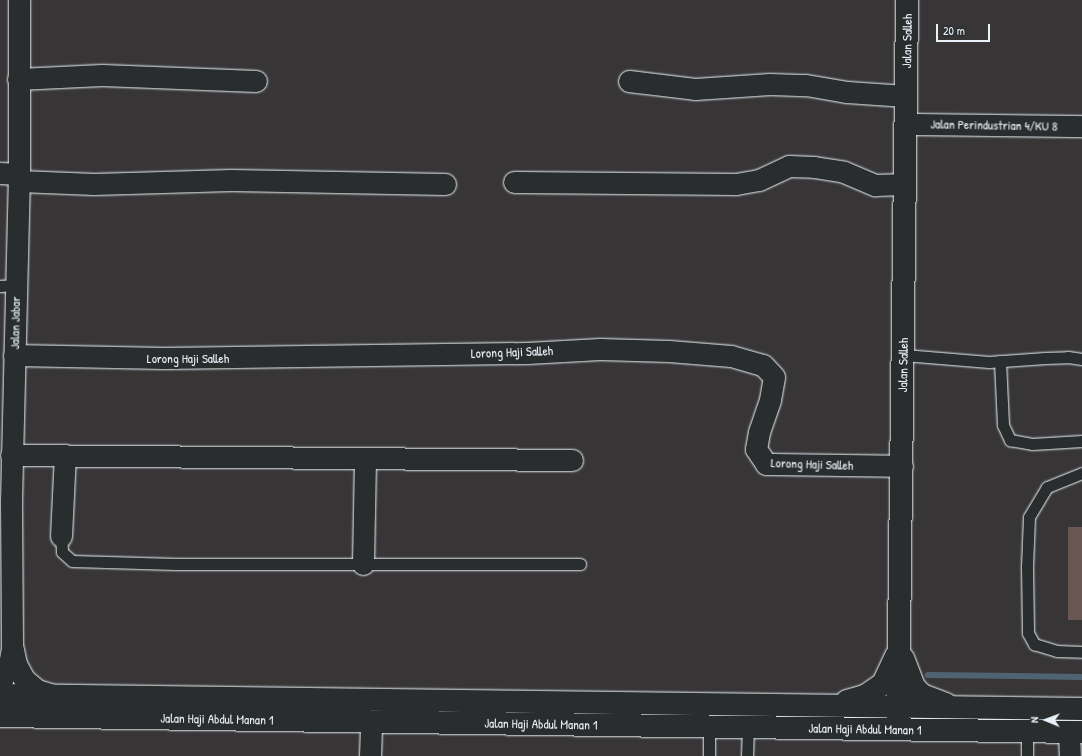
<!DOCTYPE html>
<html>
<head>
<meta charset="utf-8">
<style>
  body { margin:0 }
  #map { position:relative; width:1082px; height:756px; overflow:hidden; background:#373535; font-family:"Patrick Hand",sans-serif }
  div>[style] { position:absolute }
  .stream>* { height:5.5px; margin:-2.75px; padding:0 2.75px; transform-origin:2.75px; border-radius:2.75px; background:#506373 }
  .building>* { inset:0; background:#695753; transform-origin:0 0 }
  .roads { filter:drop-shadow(0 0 1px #e8f1f8) drop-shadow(0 0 1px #e8f1f8) }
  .service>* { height:11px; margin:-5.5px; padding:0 5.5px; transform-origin:5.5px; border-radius:5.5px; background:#2a2d2e }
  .minor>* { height:21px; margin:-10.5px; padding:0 10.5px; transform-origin:10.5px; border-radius:10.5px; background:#2a2d2e }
  .tertiary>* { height:22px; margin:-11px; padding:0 11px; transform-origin:11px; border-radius:11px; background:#2a2d2e }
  span { translate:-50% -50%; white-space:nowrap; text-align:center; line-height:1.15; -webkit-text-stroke:4px #2a2d2e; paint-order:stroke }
  .street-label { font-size:13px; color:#e8f1f8 }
  .north { position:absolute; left:1026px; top:700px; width:40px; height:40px; -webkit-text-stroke:3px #2a2d2e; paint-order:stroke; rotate:271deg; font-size:11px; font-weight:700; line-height:16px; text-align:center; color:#e8f1f8 }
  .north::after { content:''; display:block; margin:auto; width:14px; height:18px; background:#e8f1f8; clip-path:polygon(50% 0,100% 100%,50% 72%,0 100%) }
  .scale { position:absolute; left:936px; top:24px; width:54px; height:18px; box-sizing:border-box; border:2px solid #e8f1f8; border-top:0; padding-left:5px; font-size:12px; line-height:14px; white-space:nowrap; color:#e8f1f8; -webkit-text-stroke:3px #2a2d2e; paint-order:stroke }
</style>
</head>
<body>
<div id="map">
  <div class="stream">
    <div style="left:928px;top:675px;width:154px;rotate:0.7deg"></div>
  </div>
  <div class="building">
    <div style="left:1068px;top:527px;width:14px;height:93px"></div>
  </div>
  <div class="roads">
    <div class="service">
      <div style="left:0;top:286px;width:15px;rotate:-4deg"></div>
      <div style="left:904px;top:355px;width:85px;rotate:4.7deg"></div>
      <div style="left:989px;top:362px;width:56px;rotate:-4.1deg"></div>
      <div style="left:1045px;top:358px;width:23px;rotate:-2deg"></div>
      <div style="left:1068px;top:357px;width:14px;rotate:8deg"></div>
      <div style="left:1000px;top:361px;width:64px;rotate:87.3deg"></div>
      <div style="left:1003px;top:425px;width:17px;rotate:65deg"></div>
      <div style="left:1010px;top:440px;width:22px;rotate:10deg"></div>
      <div style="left:1032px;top:444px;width:50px;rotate:-3.4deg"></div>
      <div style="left:1082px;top:473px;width:38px;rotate:158deg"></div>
      <div style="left:1047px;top:487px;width:35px;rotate:121deg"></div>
      <div style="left:1029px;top:517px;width:49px;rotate:92.3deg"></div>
      <div style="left:1027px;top:566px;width:67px;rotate:89.1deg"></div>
      <div style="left:1028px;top:633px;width:13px;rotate:61deg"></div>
      <div style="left:1034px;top:644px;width:24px;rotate:17deg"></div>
      <div style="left:1057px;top:651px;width:25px;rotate:2deg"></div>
      <div style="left:61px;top:536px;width:16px;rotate:86deg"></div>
      <div style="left:62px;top:552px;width:13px;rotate:42deg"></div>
      <div style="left:72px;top:561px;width:104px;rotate:1.7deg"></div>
      <div style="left:176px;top:564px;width:404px"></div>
      <div style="left:709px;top:727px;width:29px;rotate:90deg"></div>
      <div style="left:747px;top:756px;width:29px;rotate:-88deg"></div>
      <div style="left:1027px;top:756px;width:25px;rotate:-90deg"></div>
    </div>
    <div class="minor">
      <div style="left:19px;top:0;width:174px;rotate:90deg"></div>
      <div style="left:19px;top:174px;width:327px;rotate:91.4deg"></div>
      <div style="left:11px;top:501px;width:144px;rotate:89.6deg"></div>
      <div style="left:12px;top:645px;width:19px;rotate:78deg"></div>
      <div style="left:16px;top:664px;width:17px;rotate:62deg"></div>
      <div style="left:24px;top:679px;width:17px;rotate:40deg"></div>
      <div style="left:37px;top:690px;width:17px;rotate:17deg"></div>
      <div style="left:18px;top:79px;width:84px;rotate:-2.7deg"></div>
      <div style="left:102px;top:75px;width:154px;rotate:2.2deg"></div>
      <div style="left:629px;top:81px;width:66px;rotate:6.9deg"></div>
      <div style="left:695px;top:89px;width:75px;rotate:-3.8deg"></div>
      <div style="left:770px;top:84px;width:36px;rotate:2deg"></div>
      <div style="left:806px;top:85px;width:42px;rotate:9.7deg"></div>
      <div style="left:847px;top:92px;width:59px;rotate:3.9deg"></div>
      <div style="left:906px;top:124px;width:176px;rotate:0.7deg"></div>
      <div style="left:0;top:173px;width:19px;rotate:3deg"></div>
      <div style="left:19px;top:181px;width:75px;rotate:2.3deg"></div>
      <div style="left:94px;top:184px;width:137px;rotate:-1.7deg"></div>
      <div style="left:231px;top:180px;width:214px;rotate:1.1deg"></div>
      <div style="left:514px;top:182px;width:222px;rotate:0.5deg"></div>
      <div style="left:736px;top:184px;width:23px;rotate:-10deg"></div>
      <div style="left:759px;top:180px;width:33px;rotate:-25deg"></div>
      <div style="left:789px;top:166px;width:25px;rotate:2deg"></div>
      <div style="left:814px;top:167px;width:30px;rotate:9deg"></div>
      <div style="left:844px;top:172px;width:34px;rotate:23deg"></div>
      <div style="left:875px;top:185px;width:30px;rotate:-2deg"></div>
      <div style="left:14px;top:355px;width:150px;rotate:1.1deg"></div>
      <div style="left:164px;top:358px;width:363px;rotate:-0.8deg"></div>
      <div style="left:527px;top:353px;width:73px;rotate:-3.1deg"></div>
      <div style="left:600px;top:349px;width:69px;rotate:1.7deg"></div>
      <div style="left:669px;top:351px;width:62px;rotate:4.6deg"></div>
      <div style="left:731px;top:356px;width:33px;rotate:16deg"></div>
      <div style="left:763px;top:365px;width:16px;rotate:47deg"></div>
      <div style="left:774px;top:377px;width:23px;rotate:100deg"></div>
      <div style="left:770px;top:400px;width:34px;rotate:109deg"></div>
      <div style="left:759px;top:432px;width:17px;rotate:100deg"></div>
      <div style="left:756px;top:449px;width:18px;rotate:56deg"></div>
      <div style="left:766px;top:464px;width:136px;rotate:0.8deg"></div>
      <div style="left:11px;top:455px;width:561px;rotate:0.51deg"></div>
      <div style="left:61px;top:536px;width:81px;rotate:-87.2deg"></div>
      <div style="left:363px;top:564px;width:106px;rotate:-88.9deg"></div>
      <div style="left:0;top:681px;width:4px;rotate:-45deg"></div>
      <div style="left:3px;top:678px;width:15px;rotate:-67deg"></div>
      <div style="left:9px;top:664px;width:16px;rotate:-79deg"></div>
      <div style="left:1069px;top:731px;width:25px;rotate:88deg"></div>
      <div style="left:370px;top:756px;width:35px;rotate:-88deg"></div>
    </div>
    <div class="tertiary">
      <div style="left:903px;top:658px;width:31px;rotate:69deg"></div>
      <div style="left:914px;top:687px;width:11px;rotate:45deg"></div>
      <div style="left:922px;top:695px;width:26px;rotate:21deg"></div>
      <div style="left:0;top:695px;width:1082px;rotate:0.74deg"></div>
      <div style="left:847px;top:701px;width:19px;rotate:-16deg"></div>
      <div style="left:865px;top:696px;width:22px;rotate:-34deg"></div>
      <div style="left:883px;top:684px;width:31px;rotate:-65deg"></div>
      <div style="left:0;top:716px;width:1082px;rotate:0.85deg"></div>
      <div style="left:898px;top:720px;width:720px;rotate:-89.28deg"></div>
    </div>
  </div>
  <div class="street-label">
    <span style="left:907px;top:41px;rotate:-89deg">Jalan Salleh</span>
    <span style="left:994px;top:125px;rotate:1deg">Jalan Perindustrian 4/KU 8</span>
    <span style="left:15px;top:323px;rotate:-89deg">Jalan Jabar</span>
    <span style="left:512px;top:352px;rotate:-2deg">Lorong Haji Salleh</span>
    <span style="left:188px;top:358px">Lorong Haji Salleh</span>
    <span style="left:903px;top:365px;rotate:-89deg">Jalan Salleh</span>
    <span style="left:812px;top:464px;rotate:2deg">Lorong Haji Salleh</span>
    <span style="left:217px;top:719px;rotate:1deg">Jalan Haji Abdul Manan 1</span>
    <span style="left:541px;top:724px;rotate:1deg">Jalan Haji Abdul Manan 1</span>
    <span style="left:865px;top:729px;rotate:1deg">Jalan Haji Abdul Manan 1</span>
  </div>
  <div class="north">N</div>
  <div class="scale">20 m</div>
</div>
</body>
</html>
